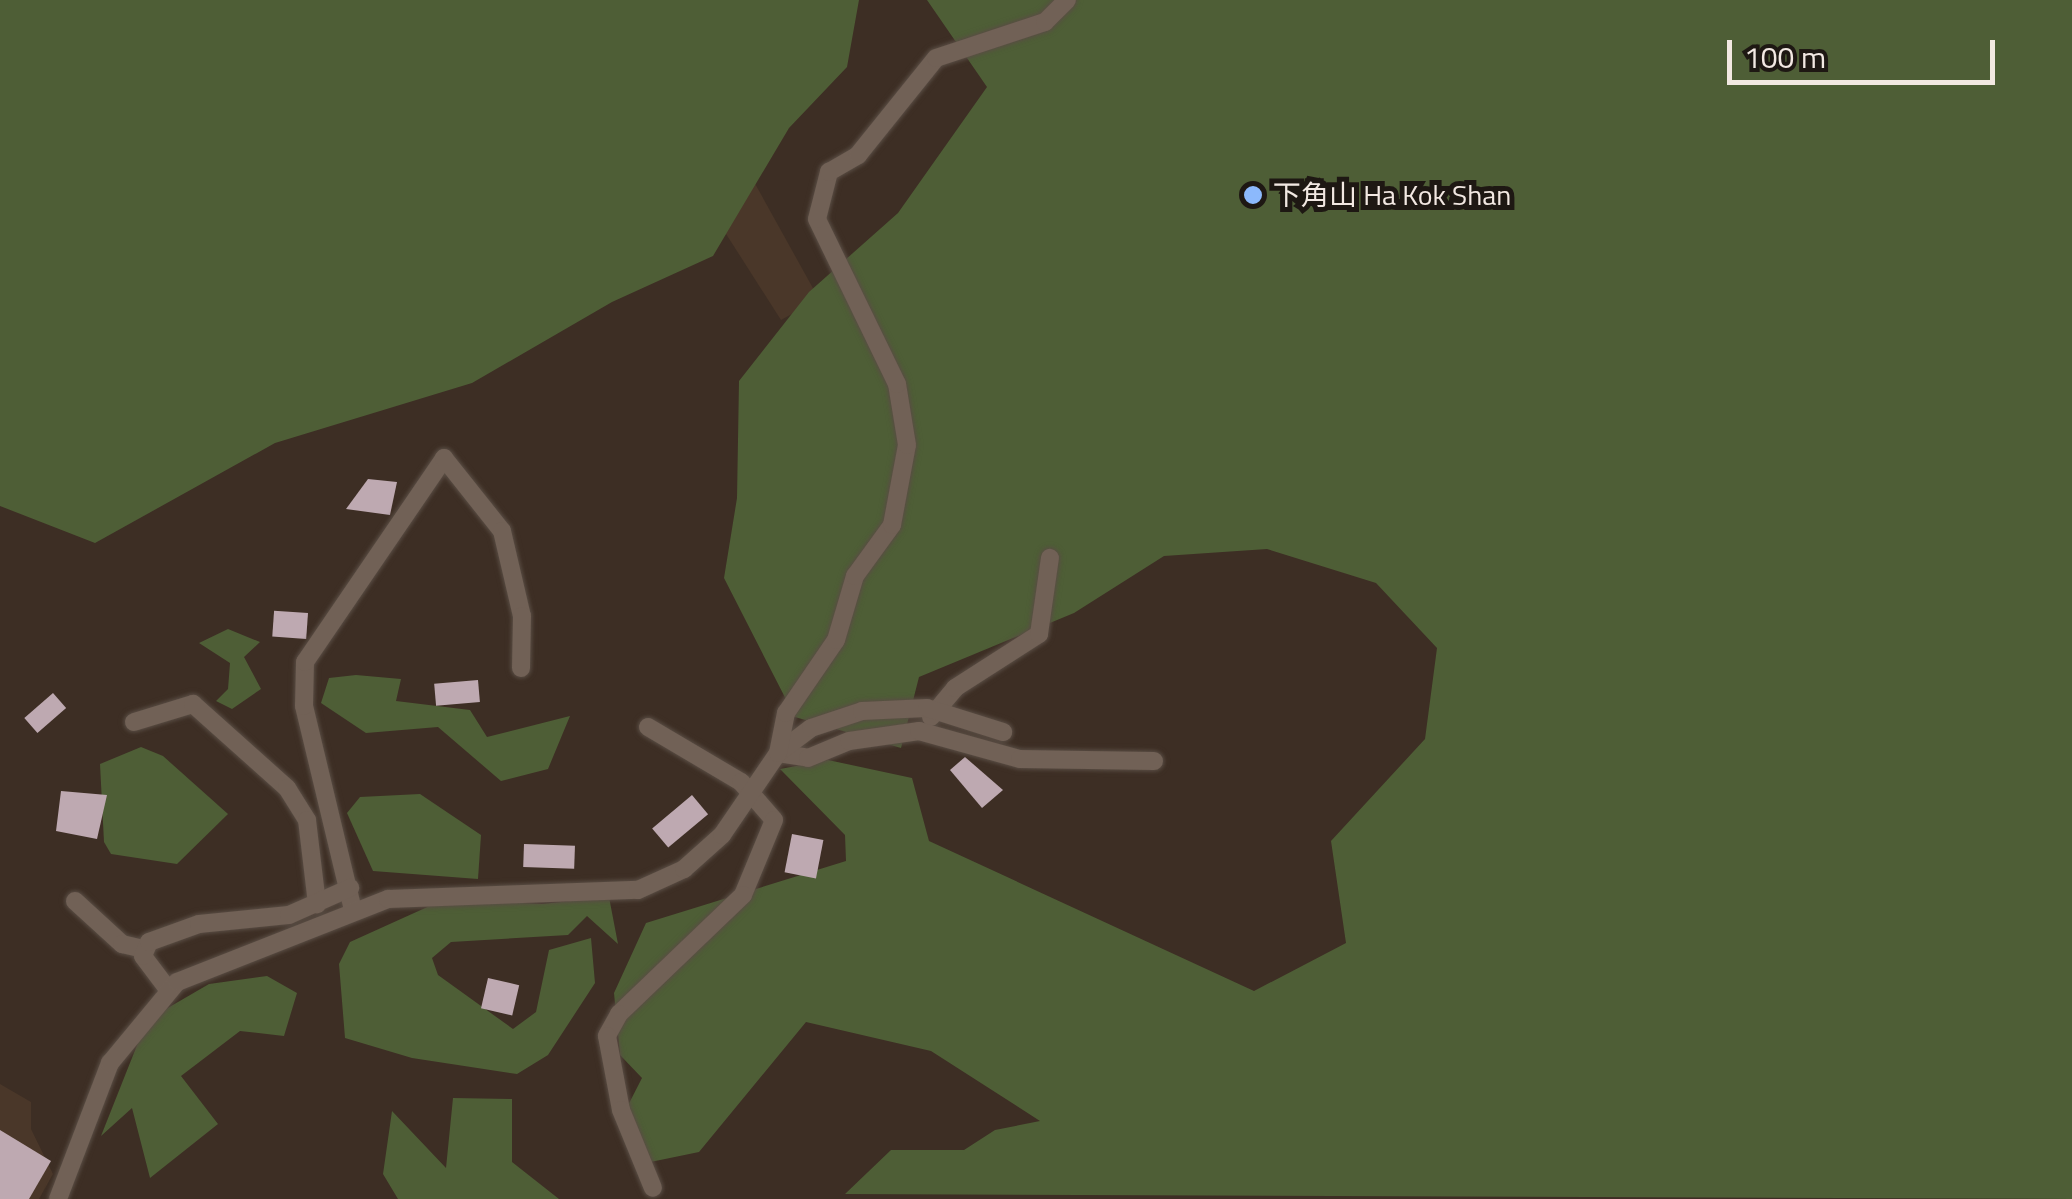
<!DOCTYPE html>
<html>
<head>
<meta charset="utf-8">
<style>
  body { margin:0 }
  #map { position:relative; width:2072px; height:1199px; overflow:hidden; background:#3d2e24; font-family:"Titillium Web","Noto Sans TC",sans-serif }
  div>[style] { position:absolute }
  .built>* { inset:0; background:#4a3729 }
  .green>* { inset:0; background:#4e5e36 }
  .building>* { inset:0; background:#bea9b1; transform-origin:0 0 }
  .roads { filter:drop-shadow(0 0 2px #594d44) drop-shadow(0 0 2px #594d44) }
  .street>* { height:18px; margin:-9px; padding:0 9px; transform-origin:9px; border-radius:9px; background:#716156 }
  .dots>* { width:28px; height:28px; translate:-50% -50%; box-sizing:border-box; border:5px solid #1e1813; border-radius:50% }
  span { translate:-50% -50%; white-space:nowrap; text-align:center; line-height:1.15; -webkit-text-stroke:10px #1e1813; paint-order:stroke }
  .poi-label { font-size:28px; color:#f2e8e2 }
  .left { translate:0 -50%; text-align:left }
  .scale { position:absolute; left:1727px; top:40px; width:268px; height:45px; box-sizing:border-box; border:5px solid #f2e8e2; border-top:0; padding-left:12px; font-size:30px; line-height:35px; white-space:nowrap; color:#f2e8e2; -webkit-text-stroke:8px #1e1813; paint-order:stroke }
</style>
</head>
<body>
<div id="map">
  <div class="built">
    <div style="clip-path:polygon(738px 153px,819px 299px,781px 320px,682px 165px)"></div>
    <div style="clip-path:polygon(0 1084px,31px 1102px,31px 1129px,53px 1174px,39px 1199px,0 1199px)"></div>
  </div>
  <div class="green">
    <div style="clip-path:polygon(0 0,859px 0,847px 67px,789px 128px,713px 256px,612px 302px,472px 383px,275px 443px,95px 543px,0 506px)"></div>
    <div style="clip-path:polygon(927px 0,2072px 0,2072px 1199px,845px 1194px,891px 1150px,964px 1150px,995px 1130px,1040px 1121px,931px 1051px,806px 1022px,699px 1152px,636px 1165px,622px 1117px,642px 1078px,620px 1055px,614px 993px,646px 923px,846px 861px,845px 835px,780px 769px,828px 760px,912px 778px,929px 841px,1254px 991px,1346px 943px,1331px 841px,1425px 739px,1437px 648px,1376px 583px,1267px 549px,1164px 556px,1074px 613px,919px 677px,901px 748px,795px 717px,724px 578px,737px 498px,739px 381px,809px 292px,898px 213px,987px 87px)"></div>
    <div style="clip-path:polygon(228px 629px,260px 642px,244px 657px,261px 689px,232px 709px,216px 701px,228px 689px,230px 663px,199px 643px)"></div>
    <div style="clip-path:polygon(356px 675px,401px 679px,396px 701px,470px 710px,487px 737px,570px 716px,548px 769px,501px 781px,438px 727px,366px 733px,321px 703px,329px 678px)"></div>
    <div style="clip-path:polygon(141px 747px,163px 756px,228px 814px,177px 864px,111px 854px,104px 842px,100px 764px)"></div>
    <div style="clip-path:polygon(420px 794px,481px 835px,478px 879px,373px 871px,347px 813px,360px 797px)"></div>
    <div style="clip-path:polygon(609px 897px,618px 944px,587px 916px,568px 935px,451px 942px,432px 958px,438px 975px,513px 1029px,536px 1012px,549px 950px,591px 938px,595px 983px,548px 1055px,517px 1074px,412px 1058px,345px 1038px,339px 964px,350px 942px,445px 899px,542px 904px)"></div>
    <div style="clip-path:polygon(267px 976px,297px 993px,284px 1036px,240px 1031px,181px 1076px,218px 1124px,150px 1178px,132px 1108px,101px 1136px,147px 1020px,209px 984px)"></div>
    <div style="clip-path:polygon(453px 1098px,512px 1099px,512px 1162px,559px 1199px,398px 1199px,383px 1174px,392px 1111px,446px 1168px)"></div>
  </div>
  <div class="building">
    <div style="clip-path:polygon(368px 479px,397px 482px,390px 515px,346px 509px)"></div>
    <div style="left:308px;top:613px;width:26px;height:34px;rotate:94deg"></div>
    <div style="left:478px;top:680px;width:22px;height:44px;rotate:85deg"></div>
    <div style="left:53px;top:693px;width:20px;height:38px;rotate:49deg"></div>
    <div style="clip-path:polygon(965px 757px,1003px 790px,982px 808px,950px 770px)"></div>
    <div style="clip-path:polygon(61px 791px,107px 795px,97px 839px,56px 831px)"></div>
    <div style="left:692px;top:795px;width:25px;height:52px;rotate:50deg"></div>
    <div style="left:792px;top:834px;width:32px;height:39px;rotate:11deg"></div>
    <div style="left:524px;top:844px;width:51px;height:23px;rotate:2deg"></div>
    <div style="left:488px;top:978px;width:32px;height:31px;rotate:13deg"></div>
    <div style="clip-path:polygon(0 1130px,51px 1161px,29px 1199px,0 1199px)"></div>
  </div>
  <div class="roads">
    <div class="street">
      <div style="left:931px;top:717px;width:38px;rotate:-50deg"></div>
      <div style="left:955px;top:688px;width:100px;rotate:-32.7deg"></div>
      <div style="left:1039px;top:634px;width:77px;rotate:-81.8deg"></div>
      <div style="left:134px;top:722px;width:62px;rotate:-17deg"></div>
      <div style="left:193px;top:704px;width:126px;rotate:41.8deg"></div>
      <div style="left:287px;top:788px;width:38px;rotate:58deg"></div>
      <div style="left:307px;top:820px;width:85px;rotate:83.2deg"></div>
      <div style="left:648px;top:727px;width:108px;rotate:30.6deg"></div>
      <div style="left:741px;top:782px;width:50px;rotate:49deg"></div>
      <div style="left:774px;top:820px;width:81px;rotate:112.5deg"></div>
      <div style="left:743px;top:895px;width:172px;rotate:136.2deg"></div>
      <div style="left:619px;top:1014px;width:25px;rotate:119deg"></div>
      <div style="left:607px;top:1036px;width:75px;rotate:79.3deg"></div>
      <div style="left:621px;top:1110px;width:84px;rotate:67.7deg"></div>
      <div style="left:778px;top:753px;width:30px;rotate:9deg"></div>
      <div style="left:808px;top:758px;width:44px;rotate:-22.5deg"></div>
      <div style="left:849px;top:741px;width:71px;rotate:-8.1deg"></div>
      <div style="left:919px;top:731px;width:105px;rotate:15.5deg"></div>
      <div style="left:1020px;top:759px;width:134px;rotate:0.9deg"></div>
      <div style="left:778px;top:753px;width:41px;rotate:-37.1deg"></div>
      <div style="left:811px;top:728px;width:54px;rotate:-18.4deg"></div>
      <div style="left:862px;top:711px;width:65px;rotate:-2.6deg"></div>
      <div style="left:927px;top:708px;width:80px;rotate:17.5deg"></div>
      <div style="left:75px;top:901px;width:64px;rotate:42.5deg"></div>
      <div style="left:122px;top:944px;width:22px;rotate:13deg"></div>
      <div style="left:353px;top:910px;width:210px;rotate:-103.5deg"></div>
      <div style="left:304px;top:706px;width:44px;rotate:-88.7deg"></div>
      <div style="left:305px;top:662px;width:247px;rotate:-55.7deg"></div>
      <div style="left:444px;top:458px;width:93px;rotate:51.5deg"></div>
      <div style="left:502px;top:531px;width:87px;rotate:76.8deg"></div>
      <div style="left:522px;top:616px;width:52px;rotate:91.1deg"></div>
      <div style="left:167px;top:988px;width:40px;rotate:-127deg"></div>
      <div style="left:143px;top:956px;width:15px;rotate:-67deg"></div>
      <div style="left:149px;top:942px;width:53px;rotate:-19.8deg"></div>
      <div style="left:199px;top:924px;width:90px;rotate:-5.7deg"></div>
      <div style="left:289px;top:915px;width:67px;rotate:-23.9deg"></div>
      <div style="left:58px;top:1199px;width:146px;rotate:-69.1deg"></div>
      <div style="left:110px;top:1063px;width:105px;rotate:-50.4deg"></div>
      <div style="left:177px;top:982px;width:227px;rotate:-21.5deg"></div>
      <div style="left:388px;top:899px;width:250px;rotate:-2.1deg"></div>
      <div style="left:638px;top:890px;width:51px;rotate:-24.5deg"></div>
      <div style="left:684px;top:869px;width:51px;rotate:-41.8deg"></div>
      <div style="left:722px;top:835px;width:99px;rotate:-55.7deg"></div>
      <div style="left:778px;top:753px;width:41px;rotate:-78.7deg"></div>
      <div style="left:786px;top:713px;width:88px;rotate:-55.6deg"></div>
      <div style="left:836px;top:640px;width:67px;rotate:-73.5deg"></div>
      <div style="left:855px;top:576px;width:63px;rotate:-54deg"></div>
      <div style="left:892px;top:525px;width:81px;rotate:-79.4deg"></div>
      <div style="left:907px;top:445px;width:62px;rotate:-99.3deg"></div>
      <div style="left:897px;top:384px;width:183px;rotate:-115.9deg"></div>
      <div style="left:817px;top:219px;width:49px;rotate:-75.7deg"></div>
      <div style="left:829px;top:172px;width:34px;rotate:-30deg"></div>
      <div style="left:858px;top:155px;width:124px;rotate:-51.2deg"></div>
      <div style="left:936px;top:58px;width:115px;rotate:-18.3deg"></div>
      <div style="left:1045px;top:22px;width:31px;rotate:-45deg"></div>
    </div>
  </div>
  <div class="dots">
    <div style="left:1253px;top:195px;background:#8cb9fc"></div>
  </div>
  <div class="poi-label">
    <span class="left" style="left:1273px;top:195px">下角山 Ha Kok Shan</span>
  </div>
  <div class="scale">100 m</div>
</div>
</body>
</html>
